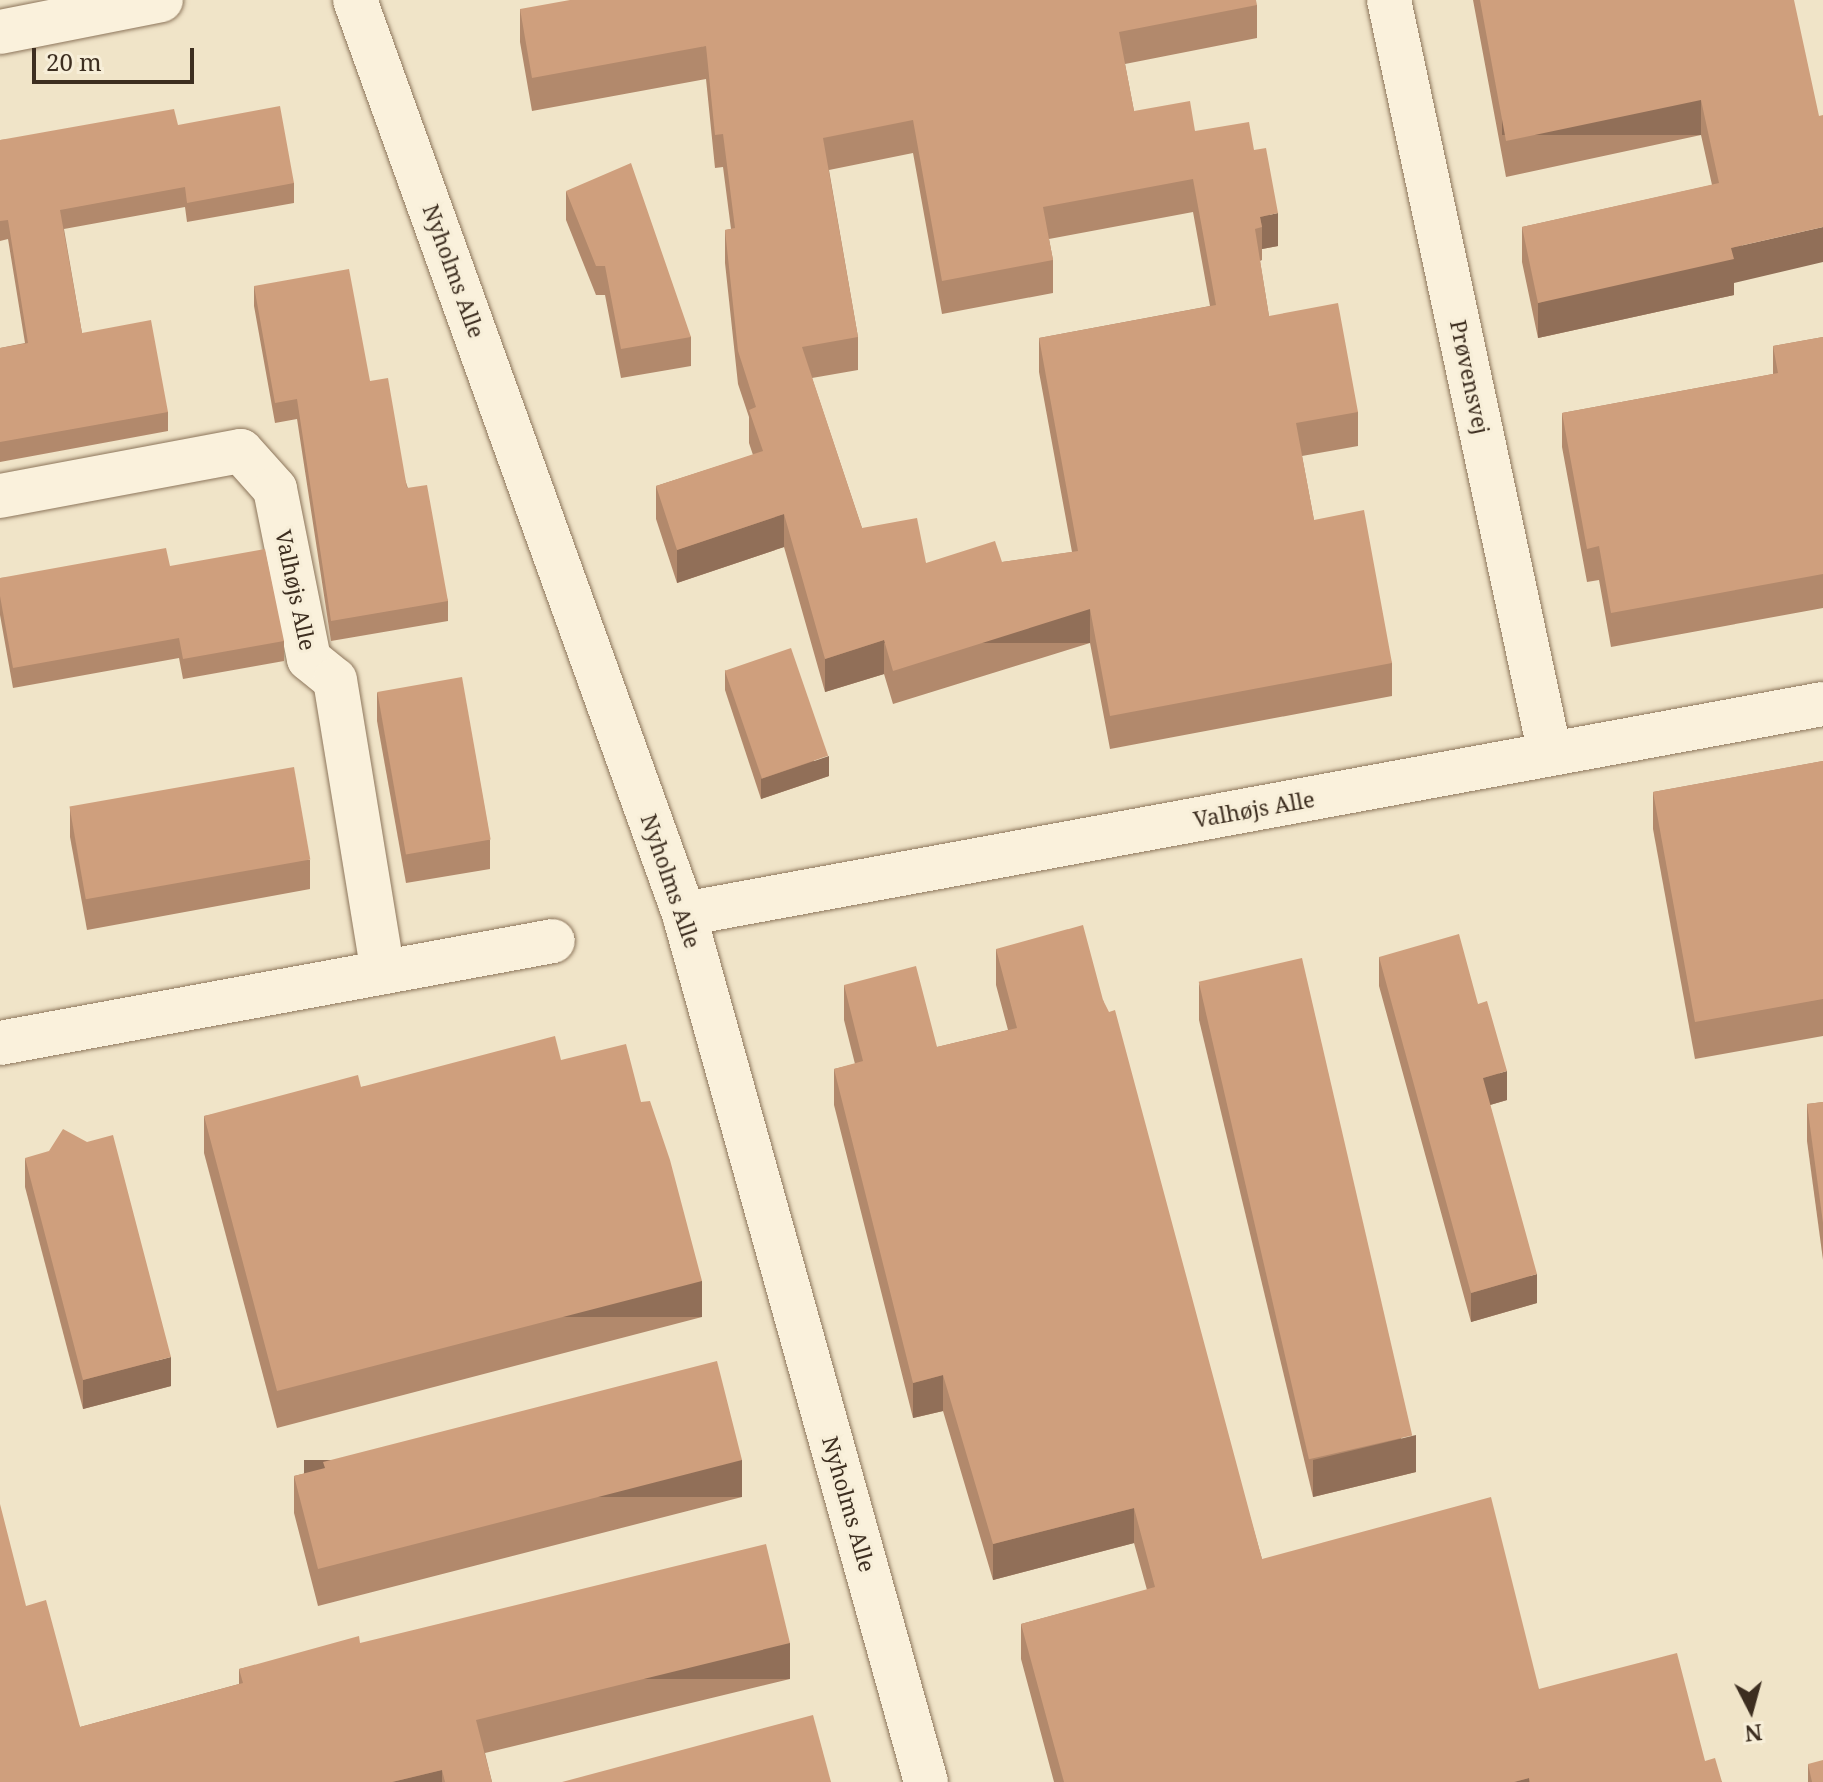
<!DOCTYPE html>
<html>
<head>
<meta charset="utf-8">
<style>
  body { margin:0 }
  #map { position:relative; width:1823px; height:1782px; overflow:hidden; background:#f0e4c8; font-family:"Noto Serif",serif }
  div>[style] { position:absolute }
  .roads { filter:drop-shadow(0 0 2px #8d765c) drop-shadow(0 0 2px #8d765c) }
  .minor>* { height:44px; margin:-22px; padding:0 22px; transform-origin:22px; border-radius:22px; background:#faf1dc }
  .wall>* { inset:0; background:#b2896c }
  .shaded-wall>* { inset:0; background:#916f58; transform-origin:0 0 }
  .building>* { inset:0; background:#cf9f7d; transform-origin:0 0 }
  span { translate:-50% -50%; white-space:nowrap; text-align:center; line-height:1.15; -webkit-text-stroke:6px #f7eed8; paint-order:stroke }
  .street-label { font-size:22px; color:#3d2e20 }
  .north { position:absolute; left:1711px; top:1670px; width:80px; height:80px; -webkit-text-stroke:6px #f7eed8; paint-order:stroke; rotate:174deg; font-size:22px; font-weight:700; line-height:32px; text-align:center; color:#3d2e20 }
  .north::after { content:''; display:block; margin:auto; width:28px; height:36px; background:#3d2e20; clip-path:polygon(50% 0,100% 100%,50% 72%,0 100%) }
  .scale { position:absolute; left:32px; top:48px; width:162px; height:36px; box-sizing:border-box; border:4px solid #3d2e20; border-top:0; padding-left:10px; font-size:24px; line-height:28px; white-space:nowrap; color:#3d2e20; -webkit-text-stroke:6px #f7eed8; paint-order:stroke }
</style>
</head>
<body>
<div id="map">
  <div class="roads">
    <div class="minor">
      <div style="left:355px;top:0;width:971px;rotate:70.2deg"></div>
      <div style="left:684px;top:914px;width:901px;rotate:74.42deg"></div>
      <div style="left:1389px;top:0;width:771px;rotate:77.95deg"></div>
      <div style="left:0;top:32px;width:164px;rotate:-11.2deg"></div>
      <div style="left:0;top:496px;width:245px;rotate:-10.6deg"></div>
      <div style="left:241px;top:451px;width:51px;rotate:48.2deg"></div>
      <div style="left:275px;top:489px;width:173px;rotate:78.7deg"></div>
      <div style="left:309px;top:659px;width:33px;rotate:39deg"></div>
      <div style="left:335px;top:680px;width:296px;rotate:80.7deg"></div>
      <div style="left:684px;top:914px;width:1158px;rotate:-10.45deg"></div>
      <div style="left:0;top:1043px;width:562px;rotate:-10.45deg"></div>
    </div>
  </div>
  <div class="wall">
    <div style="clip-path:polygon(1473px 0,1794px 0,1734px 283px,1734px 295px,1538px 338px,1522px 262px,1522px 227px,1712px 185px,1701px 135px,1506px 177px)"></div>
    <div style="clip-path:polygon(evenodd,1257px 5px,1257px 38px,1125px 64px,1134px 111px,1254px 150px,1278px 246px,1262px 249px,1262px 260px,1260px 261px,1269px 316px,1358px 412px,1358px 446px,1302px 456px,1314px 520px,1392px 663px,1392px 696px,1110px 749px,1090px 643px,893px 704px,884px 674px,825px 692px,784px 547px,677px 583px,656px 519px,656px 486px,753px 455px,749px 443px,749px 417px,738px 384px,725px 263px,725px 230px,731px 229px,723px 167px,715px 168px,706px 79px,532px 111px,520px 42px,520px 9px,1257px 5px,913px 153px,942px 314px,1053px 293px,1053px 260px,1049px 239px,1193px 212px,1210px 306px,1039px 338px,1039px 372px,1072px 552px,1002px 562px,926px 563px,862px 528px,812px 378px,858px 370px,858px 337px,829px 170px,913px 153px)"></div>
    <div style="clip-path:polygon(178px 125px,294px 183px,294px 203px,187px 222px,185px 207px,64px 229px,82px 333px,168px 412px,168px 431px,0 462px,0 348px,25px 343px,8px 239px,0 241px,0 140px)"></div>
    <div style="clip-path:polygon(566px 191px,691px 337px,691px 366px,621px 378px,605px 295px,596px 295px,566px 220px)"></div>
    <div style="clip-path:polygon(254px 286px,370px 381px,448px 601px,448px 621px,331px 641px,297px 419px,275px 423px,254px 306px)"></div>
    <div style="clip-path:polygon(1823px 337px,1823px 608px,1611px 647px,1599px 580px,1587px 582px,1562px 447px,1562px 413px,1773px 374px,1773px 346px)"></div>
    <div style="clip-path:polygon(170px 566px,284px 641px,284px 661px,183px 679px,179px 658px,13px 688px,0 615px,0 578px)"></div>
    <div style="clip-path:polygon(725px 670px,829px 776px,761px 799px,725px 690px)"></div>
    <div style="clip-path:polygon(377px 692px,490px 840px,490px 869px,406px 883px,377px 721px)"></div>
    <div style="clip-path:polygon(1823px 761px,1823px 1036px,1695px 1059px,1653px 829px,1653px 792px)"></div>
    <div style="clip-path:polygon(70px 808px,310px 860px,310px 889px,87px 930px,70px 837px)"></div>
    <div style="clip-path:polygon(996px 949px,1103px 1000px,1262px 1559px,1539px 1689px,1705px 1761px,1722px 1782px,1054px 1782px,1021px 1659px,1021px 1624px,1147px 1590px,1134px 1543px,993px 1580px,943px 1411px,913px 1418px,834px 1105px,834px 1069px,855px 1064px,844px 1020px,844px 985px,937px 1047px,1008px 1030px,996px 985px)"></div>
    <div style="clip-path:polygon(1379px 957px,1478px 1004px,1507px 1100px,1490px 1105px,1537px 1303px,1471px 1322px,1379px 986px)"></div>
    <div style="clip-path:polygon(1199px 983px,1416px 1472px,1313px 1497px,1199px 1020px)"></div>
    <div style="clip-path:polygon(561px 1060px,641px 1102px,702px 1317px,277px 1428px,204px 1153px,204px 1116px,361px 1087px)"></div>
    <div style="clip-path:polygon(1823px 1102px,1823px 1260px,1807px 1141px,1807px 1104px)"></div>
    <div style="clip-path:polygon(25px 1158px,171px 1386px,83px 1409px,25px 1187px)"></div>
    <div style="clip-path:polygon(323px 1462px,742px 1497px,318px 1606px,294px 1513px,294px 1476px,323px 1469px)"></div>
    <div style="clip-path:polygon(26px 1606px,80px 1727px,239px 1684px,239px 1669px,360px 1643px,790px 1679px,485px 1753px,492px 1782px,0 1782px)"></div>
    <div style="clip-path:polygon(1808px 1764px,1823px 1782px,1808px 1782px)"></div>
  </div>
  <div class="shaded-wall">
    <div style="left:1701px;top:100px;width:35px;height:199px;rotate:90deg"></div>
    <div style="clip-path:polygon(1278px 213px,1278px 246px,1262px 249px,1262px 227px,1260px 217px)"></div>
    <div style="clip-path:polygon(1823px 227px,1823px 262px,1734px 283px,1734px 295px,1538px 338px,1538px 303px,1731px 248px)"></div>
    <div style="clip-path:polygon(784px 514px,784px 547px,677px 583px,677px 550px)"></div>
    <div style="left:1090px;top:609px;width:34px;height:207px;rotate:90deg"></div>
    <div style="clip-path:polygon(884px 640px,884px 674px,825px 692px,825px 659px)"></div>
    <div style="clip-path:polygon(829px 756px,829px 776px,761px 799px,761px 779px)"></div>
    <div style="clip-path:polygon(1507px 1071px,1507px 1100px,1483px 1107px,1483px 1078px)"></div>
    <div style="clip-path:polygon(1537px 1274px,1537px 1303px,1471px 1322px,1471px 1293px)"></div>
    <div style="left:702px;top:1281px;width:36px;height:439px;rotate:90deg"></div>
    <div style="clip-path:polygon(171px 1357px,171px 1386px,83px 1409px,83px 1380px)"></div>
    <div style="clip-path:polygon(943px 1375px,943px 1411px,913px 1418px,913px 1383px)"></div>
    <div style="clip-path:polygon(1416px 1435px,1416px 1472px,1313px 1497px,1313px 1460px)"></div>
    <div style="left:742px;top:1460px;width:37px;height:438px;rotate:90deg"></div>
    <div style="clip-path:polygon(1134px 1508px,1134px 1543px,993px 1580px,993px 1544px)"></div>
    <div style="left:790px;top:1643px;width:36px;height:323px;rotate:90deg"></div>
    <div style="clip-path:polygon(442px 1770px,442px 1782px,392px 1782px)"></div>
    <div style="clip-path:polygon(1529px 1778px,1529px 1782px,1514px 1782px)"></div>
  </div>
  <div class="building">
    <div style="clip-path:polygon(evenodd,570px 0,1256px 0,1257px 5px,1119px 32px,1134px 111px,1190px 101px,1195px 131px,1249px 122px,1254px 150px,1266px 148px,1278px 213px,1260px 217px,1262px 227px,1255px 229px,1269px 316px,1338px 303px,1358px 412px,1296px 423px,1314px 520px,1364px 510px,1392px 663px,1110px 716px,1090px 609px,893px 671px,884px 640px,825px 659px,784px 514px,677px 550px,656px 486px,763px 451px,749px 410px,756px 407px,738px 351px,725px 230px,735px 228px,723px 134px,715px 135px,706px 46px,532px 78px,520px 9px,570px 0,913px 120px,942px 281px,1053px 260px,1043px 207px,1193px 179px,1216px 305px,1039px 338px,1078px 551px,1002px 562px,995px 541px,926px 563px,917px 518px,862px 528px,802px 347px,858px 337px,823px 138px,913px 120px)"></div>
    <div style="clip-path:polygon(1480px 0,1794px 0,1819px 116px,1823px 115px,1823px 227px,1731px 248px,1734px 259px,1538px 303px,1522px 227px,1719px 183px,1701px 100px,1506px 141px)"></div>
    <div style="clip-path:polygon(280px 106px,294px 183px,187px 203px,185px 187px,60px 210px,82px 333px,151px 320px,168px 412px,0 442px,0 348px,28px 343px,8px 220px,0 221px,0 140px,174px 109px,178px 125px)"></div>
    <div style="clip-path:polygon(631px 163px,691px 337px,621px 349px,605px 266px,596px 266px,566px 191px)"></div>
    <div style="clip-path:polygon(349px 269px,370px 381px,388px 378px,407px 488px,427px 485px,448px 601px,331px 621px,297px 399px,275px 403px,254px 286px)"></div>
    <div style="clip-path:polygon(1823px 337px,1823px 574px,1611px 613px,1599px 546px,1587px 549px,1562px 413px,1778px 373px,1773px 346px)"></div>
    <div style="clip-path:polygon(166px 548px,170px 566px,265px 549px,284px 641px,183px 659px,179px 638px,13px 668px,0 596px,0 578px)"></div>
    <div style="left:791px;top:648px;width:114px;height:70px;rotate:71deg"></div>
    <div style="left:462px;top:677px;width:165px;height:86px;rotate:80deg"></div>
    <div style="clip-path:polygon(1823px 761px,1823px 999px,1695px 1022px,1653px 792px)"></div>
    <div style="left:294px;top:767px;width:94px;height:228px;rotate:80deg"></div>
    <div style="clip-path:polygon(1083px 925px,1103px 1000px,1109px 1012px,1115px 1010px,1262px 1559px,1491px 1497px,1539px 1689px,1677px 1653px,1705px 1761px,1715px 1758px,1722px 1782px,1530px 1782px,1529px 1778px,1514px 1782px,1064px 1782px,1021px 1624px,1155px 1587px,1134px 1508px,993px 1544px,943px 1375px,913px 1383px,834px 1069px,863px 1061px,844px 985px,916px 966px,937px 1047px,1017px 1028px,996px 949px)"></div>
    <div style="clip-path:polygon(1459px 934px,1478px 1004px,1487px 1001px,1507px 1071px,1483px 1078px,1537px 1274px,1471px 1293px,1379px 957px)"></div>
    <div style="left:1302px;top:958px;width:490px;height:106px;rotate:77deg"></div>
    <div style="clip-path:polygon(555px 1036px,561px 1060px,626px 1044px,641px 1102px,650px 1101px,670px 1160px,702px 1281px,277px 1391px,204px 1116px,358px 1075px,361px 1087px)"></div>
    <div style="clip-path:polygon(1823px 1102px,1823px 1223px,1807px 1104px)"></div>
    <div style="clip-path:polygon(63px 1129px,87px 1142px,113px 1135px,171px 1357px,83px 1380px,25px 1158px,49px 1151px)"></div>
    <div style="clip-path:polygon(717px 1361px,742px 1460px,318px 1569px,294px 1476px,325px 1468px,323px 1462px)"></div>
    <div style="clip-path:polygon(0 1504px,26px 1606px,46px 1600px,80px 1727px,243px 1683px,239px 1669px,359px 1636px,360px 1643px,766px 1544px,790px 1643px,476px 1720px,492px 1782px,445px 1782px,442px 1770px,392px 1782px,0 1782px)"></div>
    <div style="clip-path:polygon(813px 1715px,831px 1782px,562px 1782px)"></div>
    <div style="clip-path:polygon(1823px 1760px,1823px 1782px,1812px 1782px,1808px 1764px)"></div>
  </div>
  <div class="street-label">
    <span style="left:454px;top:271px;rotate:70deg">Nyholms Alle</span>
    <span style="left:1470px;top:377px;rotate:78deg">Prøvensvej</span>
    <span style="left:296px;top:590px;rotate:78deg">Valhøjs Alle</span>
    <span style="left:1254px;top:809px;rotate:-10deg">Valhøjs Alle</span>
    <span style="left:671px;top:881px;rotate:71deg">Nyholms Alle</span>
    <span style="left:849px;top:1504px;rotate:74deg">Nyholms Alle</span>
  </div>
  <div class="north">N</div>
  <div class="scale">20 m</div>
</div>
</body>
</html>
